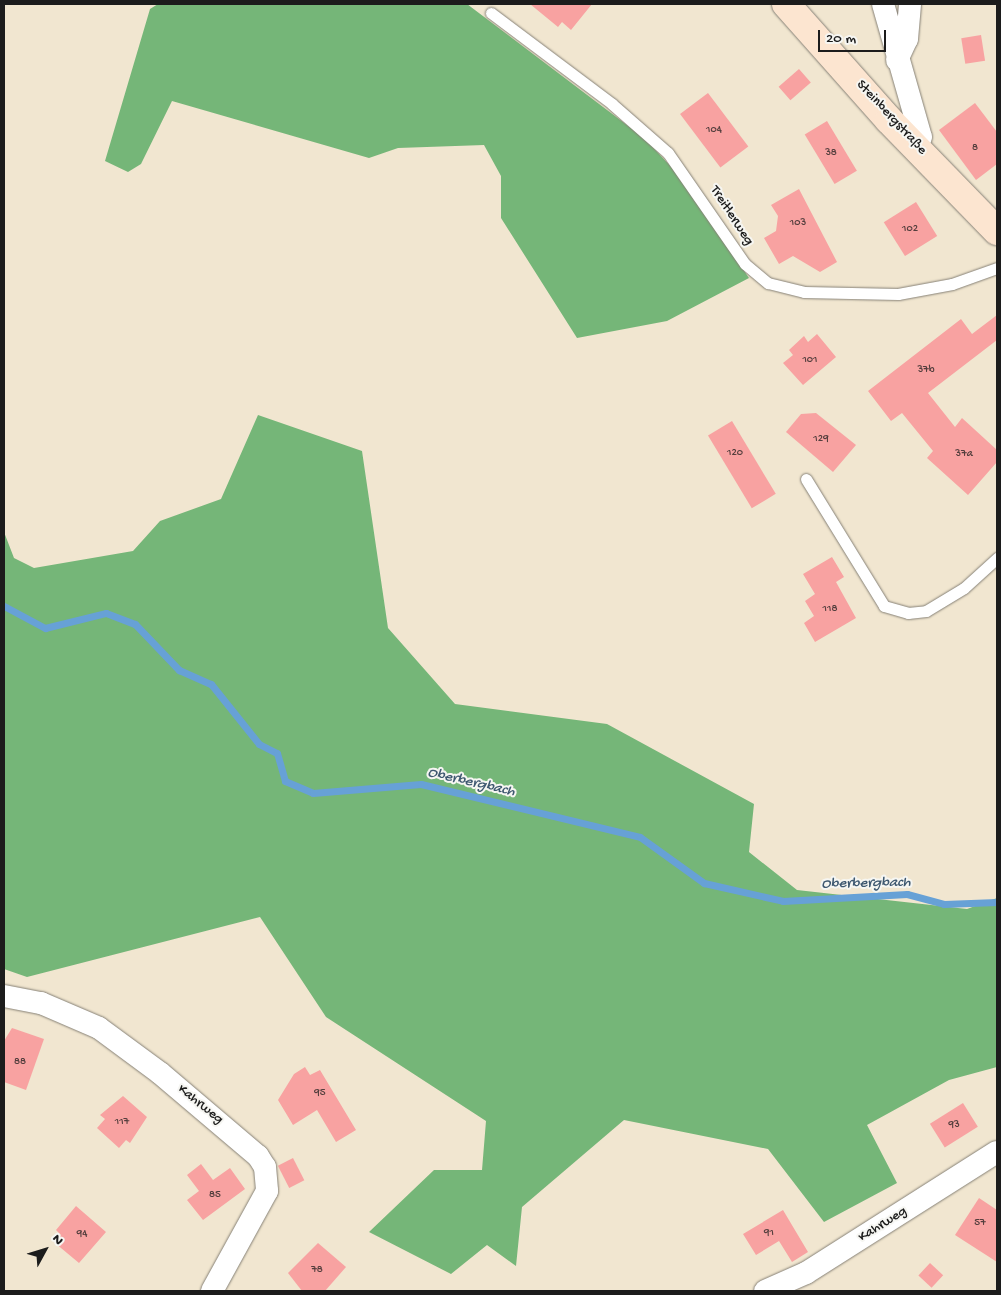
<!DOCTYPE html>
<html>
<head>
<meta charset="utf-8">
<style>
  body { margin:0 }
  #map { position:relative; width:1001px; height:1295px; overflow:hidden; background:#f1e6d0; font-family:"Gochi Hand",sans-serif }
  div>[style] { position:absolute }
  .forest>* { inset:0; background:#75b678 }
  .stream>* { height:7px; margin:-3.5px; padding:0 3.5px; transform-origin:3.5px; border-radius:3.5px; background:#67a1d6 }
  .building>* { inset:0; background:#f8a2a1; transform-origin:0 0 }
  .roads { filter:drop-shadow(0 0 1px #868176) drop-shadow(0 0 1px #868176) }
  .service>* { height:11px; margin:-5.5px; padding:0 5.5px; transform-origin:5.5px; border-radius:5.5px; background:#fff }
  .minor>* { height:22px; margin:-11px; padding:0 11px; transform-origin:11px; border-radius:11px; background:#fff }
  .secondary>* { height:28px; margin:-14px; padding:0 14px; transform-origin:14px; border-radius:14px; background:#fce5d0 }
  span { translate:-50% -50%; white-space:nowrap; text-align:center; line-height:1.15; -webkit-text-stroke:4px #f6f6f2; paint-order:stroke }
  .number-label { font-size:11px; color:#533e3d }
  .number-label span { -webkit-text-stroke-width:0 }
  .street-label { font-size:14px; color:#1c1c1c }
  .water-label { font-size:15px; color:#3e5870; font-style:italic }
  .frame { position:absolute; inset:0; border:5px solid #1c1c1c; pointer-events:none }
  .north { position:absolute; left:20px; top:1225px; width:50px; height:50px; -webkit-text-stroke:4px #f6f6f2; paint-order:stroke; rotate:51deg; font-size:14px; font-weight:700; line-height:20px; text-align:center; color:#1c1c1c }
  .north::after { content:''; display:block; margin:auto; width:18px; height:22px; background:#1c1c1c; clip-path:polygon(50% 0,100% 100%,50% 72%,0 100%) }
  .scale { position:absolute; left:818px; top:30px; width:68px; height:22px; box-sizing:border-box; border:2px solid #1c1c1c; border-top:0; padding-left:6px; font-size:15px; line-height:18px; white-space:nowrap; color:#1c1c1c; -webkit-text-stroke:4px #f6f6f2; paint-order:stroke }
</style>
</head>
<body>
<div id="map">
  <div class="forest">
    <div style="clip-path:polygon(158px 4px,467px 4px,644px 138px,677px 173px,749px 278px,667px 321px,577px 338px,501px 218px,501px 176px,484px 145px,398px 148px,369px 158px,172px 101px,141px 164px,128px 172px,105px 161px,150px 9px)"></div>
    <div style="clip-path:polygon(258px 415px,362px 451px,388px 628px,455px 704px,607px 724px,754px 804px,749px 852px,797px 890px,967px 909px,997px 898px,997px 1067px,949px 1080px,867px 1125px,897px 1183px,824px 1222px,768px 1149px,624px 1120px,522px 1207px,516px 1266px,487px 1245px,451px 1274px,369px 1232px,434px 1170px,482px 1170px,486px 1121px,326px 1017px,260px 917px,27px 977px,4px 969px,4px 532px,14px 558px,34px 568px,133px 551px,160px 521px,221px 499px)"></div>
  </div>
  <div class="stream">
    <div style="left:4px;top:606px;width:47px;rotate:28.2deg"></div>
    <div style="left:45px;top:628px;width:63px;rotate:-13.8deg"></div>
    <div style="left:106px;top:613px;width:31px;rotate:21deg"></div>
    <div style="left:135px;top:624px;width:64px;rotate:46.3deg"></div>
    <div style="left:179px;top:670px;width:35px;rotate:24deg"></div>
    <div style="left:211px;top:684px;width:77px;rotate:51.3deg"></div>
    <div style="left:259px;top:744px;width:20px;rotate:27deg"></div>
    <div style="left:277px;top:753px;width:29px;rotate:74deg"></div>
    <div style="left:285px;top:781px;width:30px;rotate:23deg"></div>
    <div style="left:313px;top:793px;width:108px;rotate:-4.8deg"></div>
    <div style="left:421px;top:784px;width:225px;rotate:13.6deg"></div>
    <div style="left:640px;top:837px;width:79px;rotate:35.7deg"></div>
    <div style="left:704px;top:883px;width:81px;rotate:12.8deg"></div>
    <div style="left:783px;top:901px;width:124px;rotate:-3.2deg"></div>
    <div style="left:907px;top:894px;width:38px;rotate:15deg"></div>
    <div style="left:944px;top:904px;width:53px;rotate:-2.2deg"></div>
  </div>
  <div class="building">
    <div style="clip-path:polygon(530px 4px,592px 4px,571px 30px,562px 22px,558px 27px)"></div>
    <div style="left:981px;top:35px;width:26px;height:20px;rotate:81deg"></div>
    <div style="left:799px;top:69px;width:18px;height:27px;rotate:49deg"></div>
    <div style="left:708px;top:93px;width:67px;height:35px;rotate:53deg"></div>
    <div style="clip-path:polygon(975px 103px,997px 132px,997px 164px,976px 180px,939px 130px)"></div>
    <div style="left:827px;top:121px;width:58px;height:26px;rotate:59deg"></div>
    <div style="clip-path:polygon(799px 189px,837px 262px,820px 272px,793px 256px,779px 264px,764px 238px,776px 231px,778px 216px,771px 205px)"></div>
    <div style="left:916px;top:202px;width:40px;height:38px;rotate:58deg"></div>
    <div style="clip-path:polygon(997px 315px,997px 340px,928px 393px,955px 427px,962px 418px,997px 450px,997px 462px,968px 495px,927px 458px,933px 451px,902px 413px,891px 421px,868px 391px,961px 319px,972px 334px)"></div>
    <div style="clip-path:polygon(817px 334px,836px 357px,803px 385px,783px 363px,793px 355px,789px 350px,804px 336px,808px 342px)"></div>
    <div style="clip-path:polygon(816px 413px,856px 445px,833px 472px,786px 432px,801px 414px)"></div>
    <div style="left:732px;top:421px;width:85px;height:28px;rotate:59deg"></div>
    <div style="clip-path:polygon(832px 557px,844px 577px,836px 582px,856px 618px,815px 642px,804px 623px,814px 616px,805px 601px,815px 594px,803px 574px)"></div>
    <div style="clip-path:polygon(12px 1028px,44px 1039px,26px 1090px,4px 1082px,4px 1041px)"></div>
    <div style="clip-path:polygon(305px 1067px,310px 1075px,320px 1070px,356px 1130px,336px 1142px,317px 1110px,293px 1125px,278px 1100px,294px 1074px)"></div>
    <div style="clip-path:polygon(123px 1096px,147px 1117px,130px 1143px,126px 1140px,119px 1148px,97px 1128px,105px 1119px,100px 1115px)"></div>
    <div style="left:963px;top:1103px;width:28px;height:39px;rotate:58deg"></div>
    <div style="left:293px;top:1158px;width:25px;height:17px;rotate:63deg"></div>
    <div style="clip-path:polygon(201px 1164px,213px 1180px,230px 1168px,245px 1189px,203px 1220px,187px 1200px,199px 1191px,187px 1175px)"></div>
    <div style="clip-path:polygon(979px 1198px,997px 1210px,997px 1262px,955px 1235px)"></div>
    <div style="clip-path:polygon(76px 1206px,106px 1232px,79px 1263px,55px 1243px,61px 1235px,56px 1230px)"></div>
    <div style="clip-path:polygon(783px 1210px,808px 1252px,792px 1262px,779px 1241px,756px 1255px,743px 1234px)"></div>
    <div style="clip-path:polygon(318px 1243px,346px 1267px,325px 1291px,302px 1291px,288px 1273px)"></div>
    <div style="left:930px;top:1263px;width:18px;height:17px;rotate:43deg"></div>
  </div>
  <div class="roads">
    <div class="service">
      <div style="left:491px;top:13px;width:151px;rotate:36.9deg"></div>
      <div style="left:612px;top:104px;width:74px;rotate:41.2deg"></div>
      <div style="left:668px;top:153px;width:135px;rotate:55.3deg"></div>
      <div style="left:745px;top:264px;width:30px;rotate:40deg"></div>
      <div style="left:768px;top:283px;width:37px;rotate:14deg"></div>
      <div style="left:804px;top:292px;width:94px;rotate:1.2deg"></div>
      <div style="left:898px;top:294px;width:55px;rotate:-10.5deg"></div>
      <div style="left:952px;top:284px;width:48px;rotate:-19.6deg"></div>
      <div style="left:806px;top:479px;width:149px;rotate:58.4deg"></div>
      <div style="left:884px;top:606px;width:25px;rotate:16deg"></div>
      <div style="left:908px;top:613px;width:18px;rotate:-6deg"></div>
      <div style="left:926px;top:611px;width:44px;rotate:-31.2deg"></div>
      <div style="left:964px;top:588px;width:45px;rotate:-42.3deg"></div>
    </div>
    <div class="minor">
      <div style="left:883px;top:4px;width:138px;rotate:74.1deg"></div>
      <div style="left:921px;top:137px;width:11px;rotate:112deg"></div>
      <div style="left:897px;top:60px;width:23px;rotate:-65deg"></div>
      <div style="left:907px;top:39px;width:35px;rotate:-85deg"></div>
      <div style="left:4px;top:996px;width:38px;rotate:11deg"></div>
      <div style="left:41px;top:1003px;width:63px;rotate:23.3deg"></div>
      <div style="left:99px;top:1028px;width:76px;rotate:36.4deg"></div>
      <div style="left:160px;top:1073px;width:128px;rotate:40.3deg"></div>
      <div style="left:258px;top:1156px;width:13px;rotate:58deg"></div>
      <div style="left:265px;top:1167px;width:24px;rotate:85deg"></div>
      <div style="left:267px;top:1191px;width:114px;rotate:118.8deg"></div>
      <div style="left:765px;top:1291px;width:45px;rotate:-23.7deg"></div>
      <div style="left:806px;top:1273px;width:226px;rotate:-32.4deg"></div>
    </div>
    <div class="secondary">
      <div style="left:786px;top:4px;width:155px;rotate:48.4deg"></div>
      <div style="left:889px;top:120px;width:155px;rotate:45.8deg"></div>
    </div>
  </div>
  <div class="number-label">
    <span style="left:714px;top:130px">104</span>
    <span style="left:975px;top:148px">8</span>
    <span style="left:831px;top:153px">38</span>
    <span style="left:798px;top:223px">103</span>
    <span style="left:910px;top:229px">102</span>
    <span style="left:810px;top:360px">101</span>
    <span style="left:926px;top:370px">37b</span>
    <span style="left:821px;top:439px">129</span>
    <span style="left:735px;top:453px">120</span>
    <span style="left:964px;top:454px">37a</span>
    <span style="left:830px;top:609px">118</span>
    <span style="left:20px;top:1062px">88</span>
    <span style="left:320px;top:1093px">95</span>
    <span style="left:122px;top:1122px">117</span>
    <span style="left:954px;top:1125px">93</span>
    <span style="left:215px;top:1195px">85</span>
    <span style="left:980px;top:1223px">57</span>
    <span style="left:769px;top:1233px">91</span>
    <span style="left:82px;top:1234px">94</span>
    <span style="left:317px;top:1270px">78</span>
  </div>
  <div class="street-label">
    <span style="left:891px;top:118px;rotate:47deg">Steinbergstraße</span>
    <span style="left:731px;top:216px;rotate:57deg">Treitlerweg</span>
    <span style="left:200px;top:1105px;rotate:39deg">Kahrweg</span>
    <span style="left:883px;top:1225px;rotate:-32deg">Kahrweg</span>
  </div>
  <div class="water-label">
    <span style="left:471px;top:783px;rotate:13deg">Oberbergbach</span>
    <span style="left:866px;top:884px;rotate:-1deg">Oberbergbach</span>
  </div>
  <div class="frame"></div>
  <div class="north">N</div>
  <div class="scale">20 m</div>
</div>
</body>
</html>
